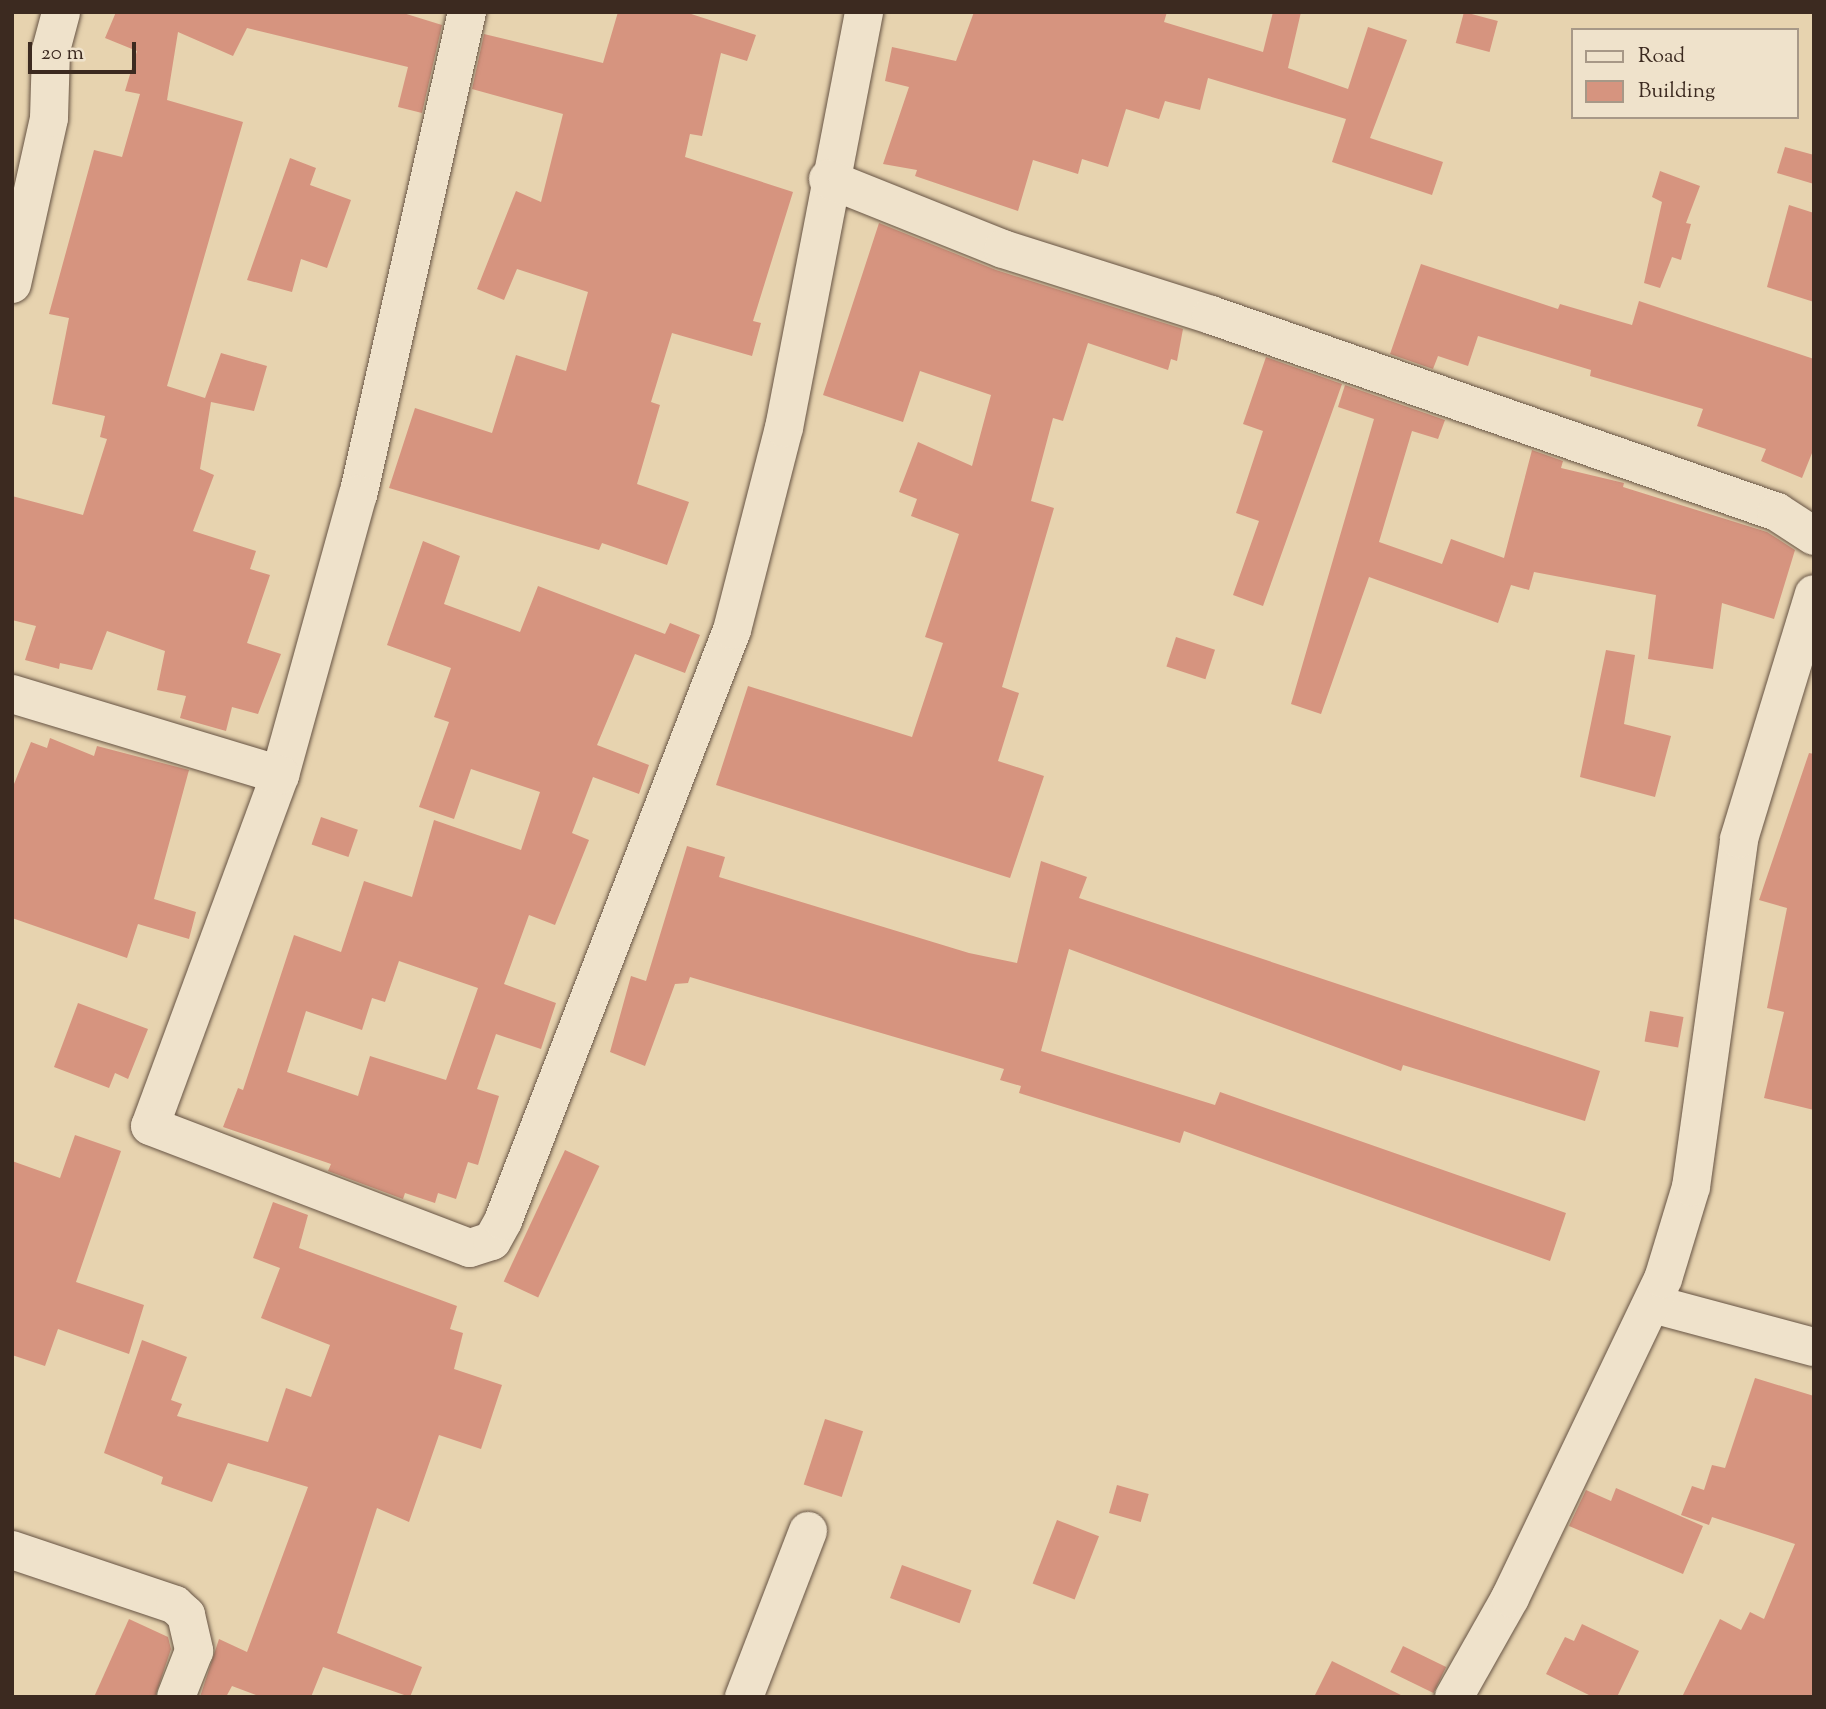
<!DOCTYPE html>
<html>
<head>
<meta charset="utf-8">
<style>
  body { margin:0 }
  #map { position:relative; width:1826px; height:1709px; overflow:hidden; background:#e7d3af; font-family:"Sorts Mill Goudy",serif }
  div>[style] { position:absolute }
  .building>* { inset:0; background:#d6947f; transform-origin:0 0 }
  .roads { filter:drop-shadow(0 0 2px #675444) drop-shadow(0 0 2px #675444) }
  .street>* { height:38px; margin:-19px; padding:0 19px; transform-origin:19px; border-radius:19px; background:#efe2cb }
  span { translate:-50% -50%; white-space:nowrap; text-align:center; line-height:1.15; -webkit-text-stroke:7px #efe2cb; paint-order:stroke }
  .frame { position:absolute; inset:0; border:14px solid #3c2a20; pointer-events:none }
  .legend { position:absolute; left:1571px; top:28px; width:228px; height:91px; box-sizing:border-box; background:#efe2cb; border:2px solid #a79887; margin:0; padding:9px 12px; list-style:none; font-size:21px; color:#3c2a20 }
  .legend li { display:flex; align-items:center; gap:14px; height:35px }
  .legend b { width:35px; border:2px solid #a79887 }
  .scale { position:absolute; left:28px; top:42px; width:108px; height:32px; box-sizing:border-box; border:4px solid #3c2a20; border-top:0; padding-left:9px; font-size:21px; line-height:24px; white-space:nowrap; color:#3c2a20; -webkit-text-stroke:5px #efe2cb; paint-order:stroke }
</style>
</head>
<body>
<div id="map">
  <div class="building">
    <div style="clip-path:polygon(116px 12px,400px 12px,442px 25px,422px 113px,398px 107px,408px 67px,247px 28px,233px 56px,178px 32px,167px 100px,243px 122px,167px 386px,205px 398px,221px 353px,267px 366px,254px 411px,211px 402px,200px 469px,214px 475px,193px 531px,256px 551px,250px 569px,270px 575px,247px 643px,281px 654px,258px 714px,232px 707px,226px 731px,180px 718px,186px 696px,157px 690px,165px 651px,107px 631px,92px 670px,60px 663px,59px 669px,25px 660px,36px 626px,12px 620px,12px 496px,83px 515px,107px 439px,100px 437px,105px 416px,52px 404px,69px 318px,49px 314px,94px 150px,122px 157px,140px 94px,125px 91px,137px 51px,105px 38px)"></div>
    <div style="clip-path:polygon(618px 12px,685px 12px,756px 35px,747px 61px,721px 53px,702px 136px,690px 134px,685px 157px,793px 192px,753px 321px,761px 323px,752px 356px,672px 333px,651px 402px,660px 405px,637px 484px,689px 502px,667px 565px,602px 543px,599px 550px,389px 488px,415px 408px,492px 433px,516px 355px,566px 371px,588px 292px,517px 269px,504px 300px,477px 289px,516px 191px,541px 202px,563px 114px,472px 89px,484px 34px,603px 63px)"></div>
    <div style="clip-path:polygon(974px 12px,1167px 12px,1164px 22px,1263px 52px,1273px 12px,1301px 12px,1288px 68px,1348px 89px,1368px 27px,1407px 40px,1370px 138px,1443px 162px,1432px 195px,1332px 162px,1346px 119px,1208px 78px,1200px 110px,1165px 101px,1159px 119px,1126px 109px,1108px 167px,1082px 159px,1078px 174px,1033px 160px,1018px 211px,915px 176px,917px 170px,883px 164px,909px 87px,885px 81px,892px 47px,956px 61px)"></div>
    <div style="left:1464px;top:12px;width:35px;height:32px;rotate:15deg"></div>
    <div style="clip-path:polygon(1785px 147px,1814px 155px,1814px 184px,1777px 173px)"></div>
    <div style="clip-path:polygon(290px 158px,316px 168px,310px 185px,351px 200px,327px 268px,301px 259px,292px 292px,247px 280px)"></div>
    <div style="clip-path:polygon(1660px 171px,1700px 186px,1686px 223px,1691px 224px,1681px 260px,1672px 257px,1660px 288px,1644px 283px,1662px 202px,1652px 197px)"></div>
    <div style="clip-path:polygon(1789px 205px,1814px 213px,1814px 302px,1767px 287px)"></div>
    <div style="clip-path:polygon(879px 223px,996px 270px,1183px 329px,1177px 361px,1171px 359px,1168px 370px,1088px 343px,1063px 421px,1053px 418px,1031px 501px,1054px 508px,1002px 687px,1019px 693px,998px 761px,1044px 776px,1010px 878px,716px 785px,748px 686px,912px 737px,943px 643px,925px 637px,959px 534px,911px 516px,917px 499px,899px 492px,918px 442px,972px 466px,991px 395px,920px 371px,903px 422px,823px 395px)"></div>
    <div style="clip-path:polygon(1421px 264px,1558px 309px,1560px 304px,1632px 325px,1639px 301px,1814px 359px,1814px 448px,1802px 478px,1761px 461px,1766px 449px,1697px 426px,1703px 409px,1590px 376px,1591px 370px,1478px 336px,1468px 366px,1438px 356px,1433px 369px,1390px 354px)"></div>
    <div style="clip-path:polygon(1266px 357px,1342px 384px,1263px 606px,1233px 595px,1259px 521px,1236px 513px,1263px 431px,1243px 424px)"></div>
    <div style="clip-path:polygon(1345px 385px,1445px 420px,1438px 439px,1412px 431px,1379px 542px,1442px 564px,1451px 539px,1504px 558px,1532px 450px,1563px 461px,1561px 468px,1624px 483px,1623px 487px,1767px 532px,1795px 550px,1774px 619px,1722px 603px,1713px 669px,1648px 659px,1656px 595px,1534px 572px,1529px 590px,1511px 585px,1498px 623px,1369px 577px,1321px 714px,1291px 704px,1374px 419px,1338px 407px)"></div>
    <div style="clip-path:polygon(evenodd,423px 541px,460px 556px,444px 604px,520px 632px,538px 586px,665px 634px,670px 623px,700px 635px,685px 673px,635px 654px,597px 745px,649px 765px,639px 794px,593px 777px,572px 833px,589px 840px,555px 925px,529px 915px,504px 984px,556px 1003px,541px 1049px,496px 1034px,477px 1089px,499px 1096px,478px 1165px,468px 1162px,456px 1199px,438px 1193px,435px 1203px,405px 1193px,403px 1199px,328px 1171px,331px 1164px,223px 1127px,238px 1088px,243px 1090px,294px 935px,341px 952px,364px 881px,412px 897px,434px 820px,521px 850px,540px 792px,471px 769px,454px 819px,419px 807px,449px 722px,434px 717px,451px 668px,387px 645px,423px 541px,399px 961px,478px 988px,446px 1080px,370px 1056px,358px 1096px,287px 1072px,306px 1011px,362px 1030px,372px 998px,385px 1002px,399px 961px)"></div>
    <div style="left:1176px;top:637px;width:41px;height:31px;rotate:18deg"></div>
    <div style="clip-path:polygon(1606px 650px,1635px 655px,1624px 724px,1671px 736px,1655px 797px,1580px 777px)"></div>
    <div style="clip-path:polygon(50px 738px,94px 756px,97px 746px,189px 770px,154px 899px,196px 912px,189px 939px,138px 924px,127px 958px,12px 918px,12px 789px,31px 742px,47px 748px)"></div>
    <div style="clip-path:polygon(1809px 753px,1814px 754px,1814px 1110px,1764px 1098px,1784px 1012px,1767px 1008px,1787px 908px,1759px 900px)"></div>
    <div style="left:321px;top:817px;width:39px;height:29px;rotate:19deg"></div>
    <div style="clip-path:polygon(687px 846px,725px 857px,719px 877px,969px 953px,1017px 963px,1041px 861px,1087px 877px,1079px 898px,1600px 1071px,1585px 1121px,1403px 1065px,1401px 1071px,1069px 949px,1041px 1051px,1215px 1105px,1220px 1092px,1566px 1213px,1550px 1261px,1184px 1131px,1180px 1143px,1019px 1093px,1021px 1086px,1000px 1080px,1004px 1069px,690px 977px,688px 983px,675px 984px,645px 1066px,610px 1052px,631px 976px,646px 981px)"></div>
    <div style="clip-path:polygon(78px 1003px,148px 1029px,128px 1079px,115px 1073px,109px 1088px,54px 1067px)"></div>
    <div style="left:1650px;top:1011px;width:34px;height:31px;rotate:10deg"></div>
    <div style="clip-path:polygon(75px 1135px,121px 1151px,76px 1282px,144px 1305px,129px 1354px,58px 1329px,45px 1366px,12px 1355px,12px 1161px,60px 1178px)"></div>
    <div style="left:565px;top:1150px;width:38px;height:145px;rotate:25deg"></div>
    <div style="clip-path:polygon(273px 1202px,308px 1215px,299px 1248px,457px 1306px,450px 1329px,463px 1333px,454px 1369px,502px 1385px,481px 1449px,439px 1435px,409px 1522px,377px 1508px,337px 1633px,422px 1667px,410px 1697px,323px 1667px,311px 1697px,261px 1697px,232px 1686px,226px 1697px,200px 1697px,219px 1639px,247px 1652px,308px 1487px,228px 1463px,212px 1502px,161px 1484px,163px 1477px,104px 1453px,142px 1340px,187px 1357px,171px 1400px,182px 1404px,177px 1416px,268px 1442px,286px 1388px,311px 1397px,330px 1345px,261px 1318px,280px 1268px,253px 1258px)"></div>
    <div style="clip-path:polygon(1755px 1378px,1814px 1396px,1814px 1697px,1682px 1697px,1720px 1619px,1741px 1630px,1750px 1612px,1764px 1619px,1795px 1544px,1712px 1517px,1709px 1525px,1681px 1515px,1692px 1486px,1704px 1490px,1712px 1465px,1725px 1468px)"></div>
    <div style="left:825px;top:1419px;width:40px;height:69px;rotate:18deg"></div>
    <div style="left:1117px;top:1485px;width:33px;height:29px;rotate:16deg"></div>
    <div style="clip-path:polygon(1616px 1488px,1703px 1526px,1683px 1574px,1569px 1526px,1586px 1490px,1611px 1501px)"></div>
    <div style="left:1057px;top:1520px;width:45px;height:68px;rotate:21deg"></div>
    <div style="left:902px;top:1565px;width:74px;height:35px;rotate:20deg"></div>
    <div style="clip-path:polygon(129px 1619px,168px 1637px,171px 1649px,155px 1697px,94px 1697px)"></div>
    <div style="clip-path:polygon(1582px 1624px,1639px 1651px,1617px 1697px,1593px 1697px,1546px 1674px,1565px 1637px,1574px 1641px)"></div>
    <div style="left:1403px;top:1646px;width:48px;height:29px;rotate:26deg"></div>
    <div style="clip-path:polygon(1332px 1661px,1405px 1697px,1314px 1697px)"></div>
  </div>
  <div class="roads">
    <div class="street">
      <div style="left:467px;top:12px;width:494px;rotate:102.7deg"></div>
      <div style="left:358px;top:494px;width:292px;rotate:105.5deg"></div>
      <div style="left:280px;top:775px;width:374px;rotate:110.3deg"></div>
      <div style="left:150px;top:1126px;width:342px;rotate:20.9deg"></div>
      <div style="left:470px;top:1248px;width:23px;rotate:-18deg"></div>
      <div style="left:492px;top:1241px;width:23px;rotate:-61deg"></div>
      <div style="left:503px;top:1221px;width:634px;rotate:-68.82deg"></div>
      <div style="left:732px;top:630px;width:209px;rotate:-75.6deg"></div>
      <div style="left:784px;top:428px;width:424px;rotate:-79.1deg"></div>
      <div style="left:828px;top:179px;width:188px;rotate:21.8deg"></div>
      <div style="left:1003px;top:249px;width:218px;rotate:17.6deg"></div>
      <div style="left:1211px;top:315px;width:599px;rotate:19.19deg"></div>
      <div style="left:1777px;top:512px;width:44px;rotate:33deg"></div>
      <div style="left:12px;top:284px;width:170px;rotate:-77.4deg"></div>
      <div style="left:49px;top:118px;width:68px;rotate:-88.3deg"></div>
      <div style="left:51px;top:50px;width:39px;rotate:-75deg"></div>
      <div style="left:12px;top:694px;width:280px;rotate:16.8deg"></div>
      <div style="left:1653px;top:1304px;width:167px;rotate:15deg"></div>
      <div style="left:12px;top:1550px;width:172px;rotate:18.6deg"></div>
      <div style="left:175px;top:1605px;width:15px;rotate:42deg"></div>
      <div style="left:186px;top:1615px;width:37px;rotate:77deg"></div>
      <div style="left:194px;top:1651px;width:49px;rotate:111.4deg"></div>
      <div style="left:744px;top:1697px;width:178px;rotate:-68.9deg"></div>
      <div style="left:1454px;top:1697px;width:114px;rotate:-60.5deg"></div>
      <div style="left:1510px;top:1598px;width:354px;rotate:-64.4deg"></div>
      <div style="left:1663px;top:1279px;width:96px;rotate:-73.1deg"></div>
      <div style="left:1691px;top:1187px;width:351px;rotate:-82.1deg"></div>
      <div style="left:1739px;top:839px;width:256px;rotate:-73deg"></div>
    </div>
  </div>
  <div class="frame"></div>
  <ul class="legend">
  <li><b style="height:9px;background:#efe2cb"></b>Road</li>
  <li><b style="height:19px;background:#d6947f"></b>Building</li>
  </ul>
  <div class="scale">20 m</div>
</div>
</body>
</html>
